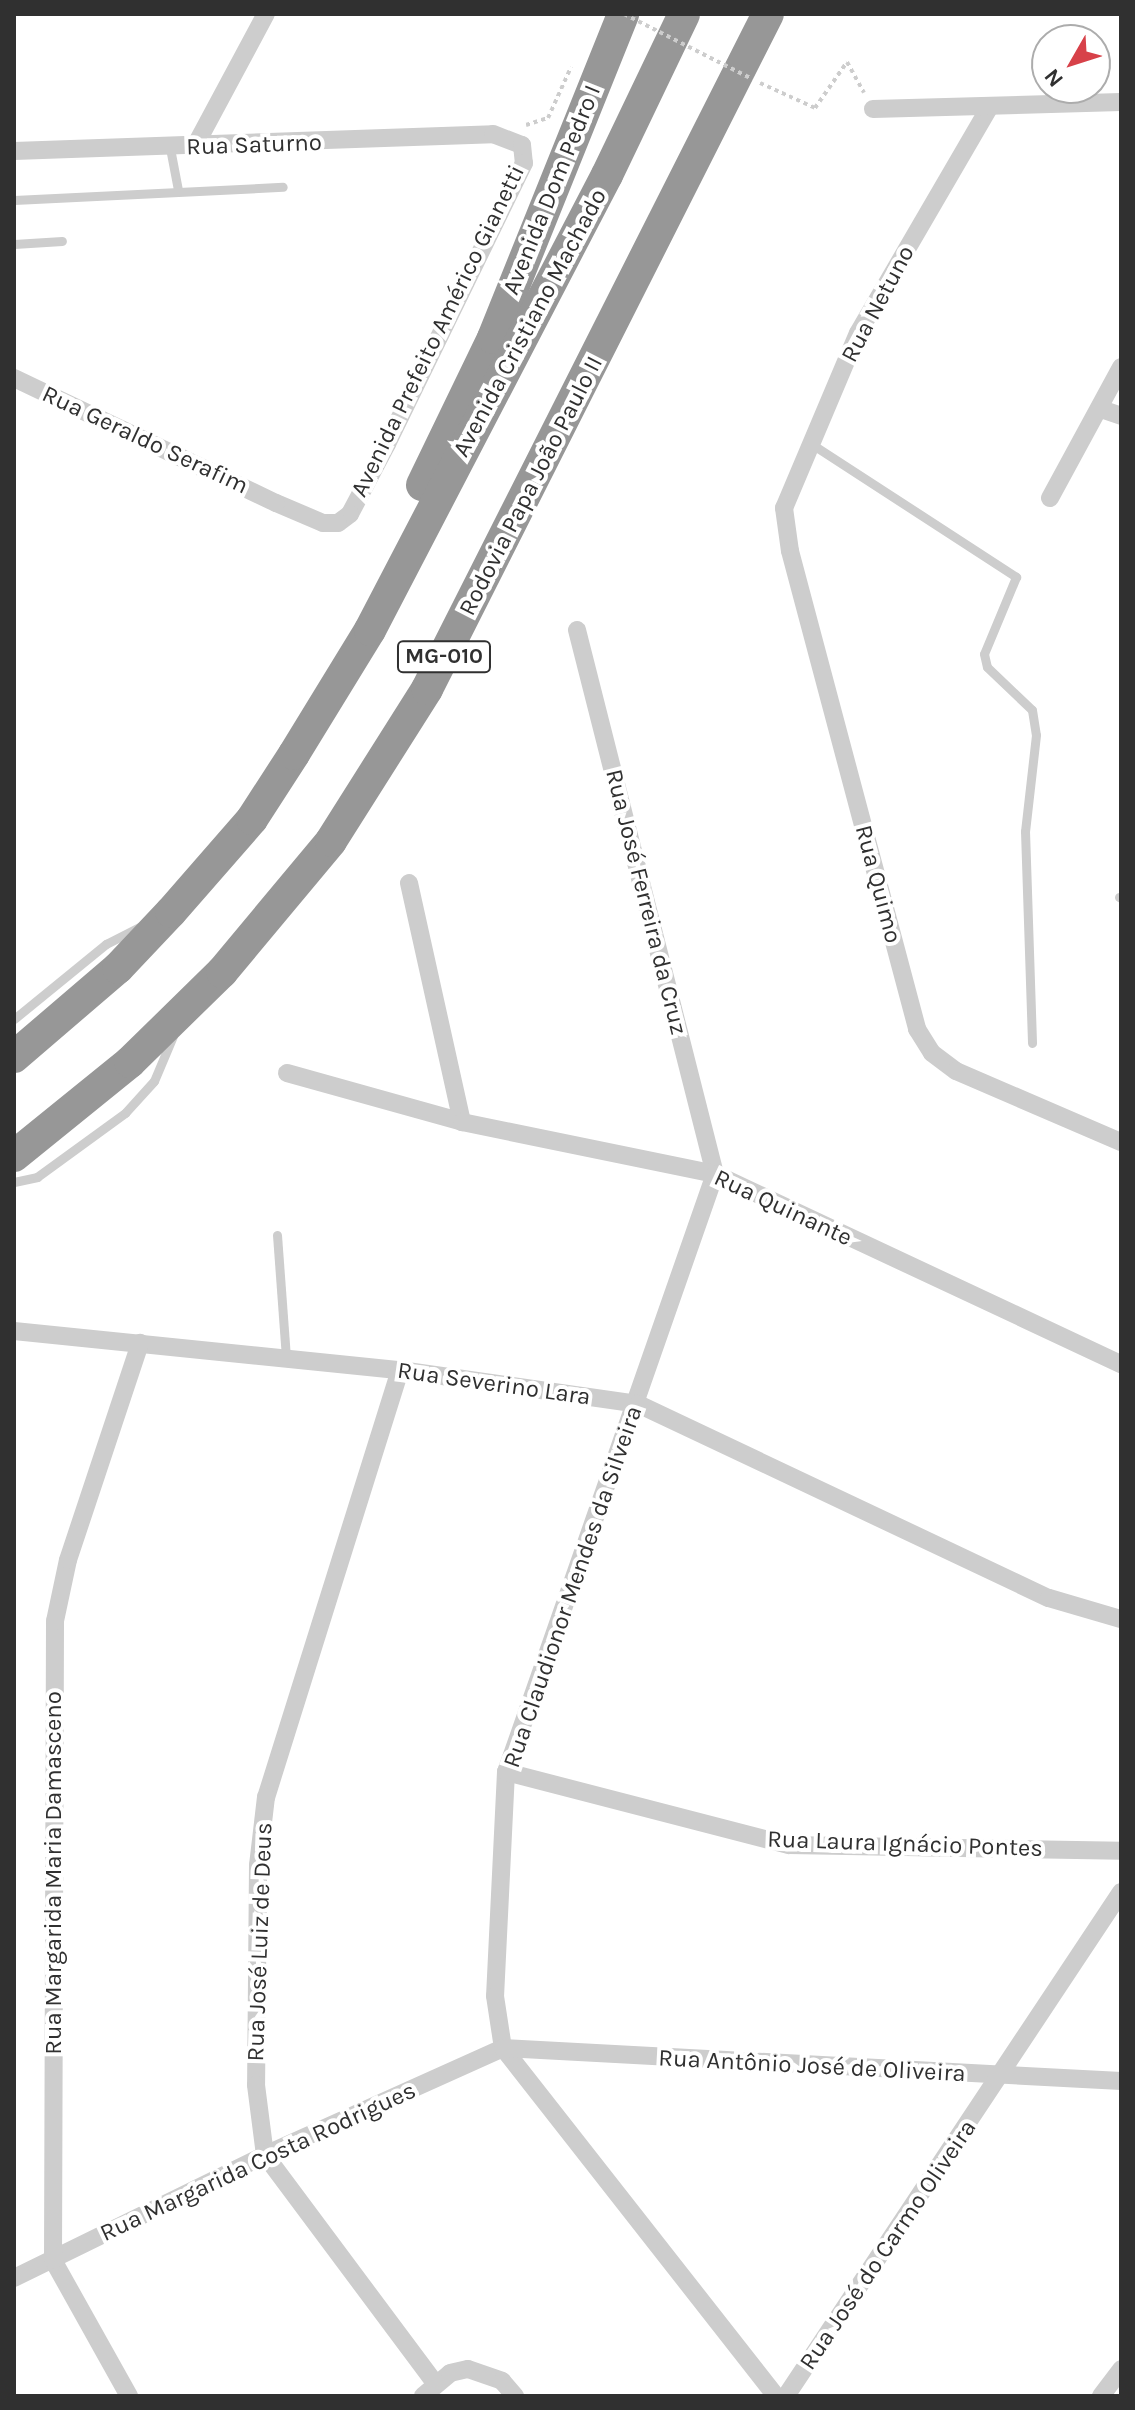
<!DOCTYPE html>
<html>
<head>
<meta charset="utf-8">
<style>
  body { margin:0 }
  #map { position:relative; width:1135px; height:2410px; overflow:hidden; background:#fff; font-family:Karla,sans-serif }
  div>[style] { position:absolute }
  .path>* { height:4px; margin-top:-2px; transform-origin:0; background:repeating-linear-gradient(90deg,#cdcdcd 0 4px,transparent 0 8px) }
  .lane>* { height:9px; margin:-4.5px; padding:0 4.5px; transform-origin:4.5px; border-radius:4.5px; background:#cdcdcd }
  .street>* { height:18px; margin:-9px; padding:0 9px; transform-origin:9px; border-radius:9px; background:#cdcdcd }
  .highway>* { height:32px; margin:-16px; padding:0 16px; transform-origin:16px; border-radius:16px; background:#979797 }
  .path-bridge>* { height:4px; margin-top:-2px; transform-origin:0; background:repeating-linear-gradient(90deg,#cdcdcd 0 4px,transparent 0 8px) }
  span { translate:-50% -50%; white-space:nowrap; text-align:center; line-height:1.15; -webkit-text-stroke:8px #fff; paint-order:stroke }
  .shield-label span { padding:2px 6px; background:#fff; border:2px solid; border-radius:6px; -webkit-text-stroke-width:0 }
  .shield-label { font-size:22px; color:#303030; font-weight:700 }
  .street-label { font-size:24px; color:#303030 }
  .frame { position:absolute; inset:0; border:16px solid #303030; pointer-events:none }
  .north { position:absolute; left:1031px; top:24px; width:80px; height:80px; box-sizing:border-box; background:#fff; border:2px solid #acacac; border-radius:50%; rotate:231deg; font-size:22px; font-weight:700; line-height:32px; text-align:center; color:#303030 }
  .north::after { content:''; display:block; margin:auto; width:28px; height:36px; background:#d74149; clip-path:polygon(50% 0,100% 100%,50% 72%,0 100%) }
</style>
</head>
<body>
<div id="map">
  <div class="path">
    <div style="left:760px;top:83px;width:60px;rotate:24.4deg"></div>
    <div style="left:815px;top:108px;width:56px;rotate:-55.2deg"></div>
    <div style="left:847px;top:62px;width:35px;rotate:61deg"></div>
    <div style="left:526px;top:125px;width:23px;rotate:-18deg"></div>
    <div style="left:548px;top:118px;width:56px;rotate:-65.7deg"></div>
  </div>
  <div class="lane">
    <div style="left:170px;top:148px;width:43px;rotate:79.2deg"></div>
    <div style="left:14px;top:200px;width:269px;rotate:-2.8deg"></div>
    <div style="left:14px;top:244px;width:48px;rotate:-3.6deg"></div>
    <div style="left:810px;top:443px;width:246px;rotate:33deg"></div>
    <div style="left:1016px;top:577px;width:83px;rotate:112.6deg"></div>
    <div style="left:984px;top:654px;width:13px;rotate:77deg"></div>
    <div style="left:987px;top:667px;width:62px;rotate:43.7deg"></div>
    <div style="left:1032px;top:710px;width:25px;rotate:81deg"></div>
    <div style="left:1036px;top:735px;width:97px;rotate:96.5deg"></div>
    <div style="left:1025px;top:831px;width:212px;rotate:88.1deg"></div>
    <div style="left:1119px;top:897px;width:2px;rotate:27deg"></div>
    <div style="left:14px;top:1019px;width:119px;rotate:-39.2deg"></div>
    <div style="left:106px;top:944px;width:38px;rotate:-27deg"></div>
    <div style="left:14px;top:1182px;width:24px;rotate:-12deg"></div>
    <div style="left:37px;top:1177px;width:109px;rotate:-36deg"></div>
    <div style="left:125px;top:1113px;width:43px;rotate:-47.8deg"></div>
    <div style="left:154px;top:1081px;width:49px;rotate:-67.1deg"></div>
    <div style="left:277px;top:1235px;width:124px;rotate:85.8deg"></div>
  </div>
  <div class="street">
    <div style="left:989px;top:108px;width:260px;rotate:120.2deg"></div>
    <div style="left:858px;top:333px;width:190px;rotate:112.9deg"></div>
    <div style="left:784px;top:508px;width:43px;rotate:82.1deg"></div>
    <div style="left:790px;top:551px;width:495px;rotate:75.1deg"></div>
    <div style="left:917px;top:1029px;width:28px;rotate:58deg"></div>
    <div style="left:932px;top:1053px;width:30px;rotate:37deg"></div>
    <div style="left:956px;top:1071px;width:180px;rotate:23.3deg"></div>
    <div style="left:873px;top:109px;width:248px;rotate:-1.6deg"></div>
    <div style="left:194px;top:148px;width:152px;rotate:-61.8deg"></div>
    <div style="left:14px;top:151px;width:479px;rotate:-2deg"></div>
    <div style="left:493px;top:134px;width:31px;rotate:21deg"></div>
    <div style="left:522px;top:145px;width:18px;rotate:84deg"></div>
    <div style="left:524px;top:163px;width:313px;rotate:116deg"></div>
    <div style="left:387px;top:444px;width:79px;rotate:117.9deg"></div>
    <div style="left:350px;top:514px;width:15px;rotate:143deg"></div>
    <div style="left:338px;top:523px;width:15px;rotate:180deg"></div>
    <div style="left:323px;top:523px;width:51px;rotate:-156.9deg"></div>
    <div style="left:276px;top:503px;width:290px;rotate:-154.5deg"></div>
    <div style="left:1101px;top:409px;width:21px;rotate:19deg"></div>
    <div style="left:1050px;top:498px;width:149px;rotate:-61.5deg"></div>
    <div style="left:577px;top:630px;width:561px;rotate:75.77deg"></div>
    <div style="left:715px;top:1174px;width:633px;rotate:109.26deg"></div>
    <div style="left:506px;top:1772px;width:224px;rotate:92.8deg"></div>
    <div style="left:495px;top:1996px;width:53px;rotate:81.3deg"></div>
    <div style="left:503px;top:2048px;width:442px;rotate:51.9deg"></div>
    <div style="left:409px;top:883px;width:245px;rotate:77.5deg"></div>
    <div style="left:287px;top:1073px;width:182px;rotate:15.6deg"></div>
    <div style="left:462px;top:1122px;width:258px;rotate:11.6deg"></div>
    <div style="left:715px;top:1174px;width:448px;rotate:25.1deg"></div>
    <div style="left:14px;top:1331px;width:388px;rotate:5.8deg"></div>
    <div style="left:400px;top:1370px;width:240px;rotate:8.1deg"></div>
    <div style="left:638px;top:1404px;width:454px;rotate:25.3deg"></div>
    <div style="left:1049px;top:1598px;width:75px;rotate:16.3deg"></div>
    <div style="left:400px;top:1370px;width:448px;rotate:107.4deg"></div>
    <div style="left:266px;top:1797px;width:68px;rotate:96.7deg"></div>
    <div style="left:258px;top:1865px;width:220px;rotate:90.5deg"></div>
    <div style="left:256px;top:2085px;width:71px;rotate:82.7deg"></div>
    <div style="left:265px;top:2155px;width:283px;rotate:53.3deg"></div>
    <div style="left:506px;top:1772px;width:292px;rotate:14.5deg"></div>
    <div style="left:789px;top:1845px;width:332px;rotate:1deg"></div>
    <div style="left:14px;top:2278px;width:280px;rotate:-26.1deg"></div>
    <div style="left:265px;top:2155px;width:261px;rotate:-24.2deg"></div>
    <div style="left:503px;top:2048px;width:619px;rotate:3.06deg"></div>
    <div style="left:129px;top:2396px;width:156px;rotate:-119.2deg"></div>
    <div style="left:53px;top:2260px;width:639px;rotate:-89.82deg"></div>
    <div style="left:55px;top:1621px;width:62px;rotate:-78deg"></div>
    <div style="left:68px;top:1560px;width:229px;rotate:-71.6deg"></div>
    <div style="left:423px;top:2396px;width:35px;rotate:-40deg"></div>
    <div style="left:450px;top:2373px;width:18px;rotate:-13deg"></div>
    <div style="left:468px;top:2369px;width:36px;rotate:19deg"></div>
    <div style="left:502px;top:2381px;width:20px;rotate:49deg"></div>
    <div style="left:786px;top:2396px;width:605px;rotate:-56.39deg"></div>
    <div style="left:1101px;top:2396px;width:34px;rotate:-53deg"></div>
  </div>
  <div class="highway">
    <div style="left:422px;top:485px;width:163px;rotate:-64.2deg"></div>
    <div style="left:493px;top:338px;width:349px;rotate:-68.1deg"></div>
    <div style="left:14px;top:1057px;width:137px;rotate:-40.6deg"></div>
    <div style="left:118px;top:968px;width:77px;rotate:-46.6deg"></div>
    <div style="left:171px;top:912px;width:123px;rotate:-48.9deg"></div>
    <div style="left:252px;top:819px;width:77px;rotate:-57.1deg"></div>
    <div style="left:294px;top:754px;width:145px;rotate:-58.5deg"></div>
    <div style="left:370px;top:630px;width:513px;rotate:-62.49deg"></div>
    <div style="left:607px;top:175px;width:178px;rotate:-64.4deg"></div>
    <div style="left:14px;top:1156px;width:149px;rotate:-39deg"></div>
    <div style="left:130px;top:1062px;width:129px;rotate:-44.4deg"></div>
    <div style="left:222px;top:972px;width:170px;rotate:-50.2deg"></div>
    <div style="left:331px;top:841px;width:180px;rotate:-57.7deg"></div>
    <div style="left:427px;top:689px;width:756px;rotate:-63.2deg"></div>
  </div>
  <div class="path-bridge">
    <div style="left:624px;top:14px;width:144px;rotate:26.9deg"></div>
  </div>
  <div class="shield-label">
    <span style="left:444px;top:657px">MG-010</span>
  </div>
  <div class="street-label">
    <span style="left:254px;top:145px;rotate:-2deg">Rua Saturno</span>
    <span style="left:552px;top:190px;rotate:-68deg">Avenida Dom Pedro I</span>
    <span style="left:878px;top:304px;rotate:-62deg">Rua Netuno</span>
    <span style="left:530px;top:323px;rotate:-62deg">Avenida Cristiano Machado</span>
    <span style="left:438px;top:331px;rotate:-64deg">Avenida Prefeito Américo Gianetti</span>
    <span style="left:145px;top:440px;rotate:25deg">Rua Geraldo Serafim</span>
    <span style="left:531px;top:486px;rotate:-63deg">Rodovia Papa João Paulo II</span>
    <span style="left:878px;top:884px;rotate:75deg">Rua Quimo</span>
    <span style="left:646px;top:902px;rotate:76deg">Rua José Ferreira da Cruz</span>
    <span style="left:783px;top:1208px;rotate:25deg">Rua Quinante</span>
    <span style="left:494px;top:1384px;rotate:8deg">Rua Severino Lara</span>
    <span style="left:573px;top:1587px;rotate:-71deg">Rua Claudionor Mendes da Silveira</span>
    <span style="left:905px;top:1844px;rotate:2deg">Rua Laura Ignácio Pontes</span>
    <span style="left:54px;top:1873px;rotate:-90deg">Rua Margarida Maria Damasceno</span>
    <span style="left:260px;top:1942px;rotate:-88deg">Rua José Luiz de Deus</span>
    <span style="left:812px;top:2066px;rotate:3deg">Rua Antônio José de Oliveira</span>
    <span style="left:258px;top:2162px;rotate:-25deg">Rua Margarida Costa Rodrigues</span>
    <span style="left:888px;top:2245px;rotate:-56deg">Rua José do Carmo Oliveira</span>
  </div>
  <div class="frame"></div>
  <div class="north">N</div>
</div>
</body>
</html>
